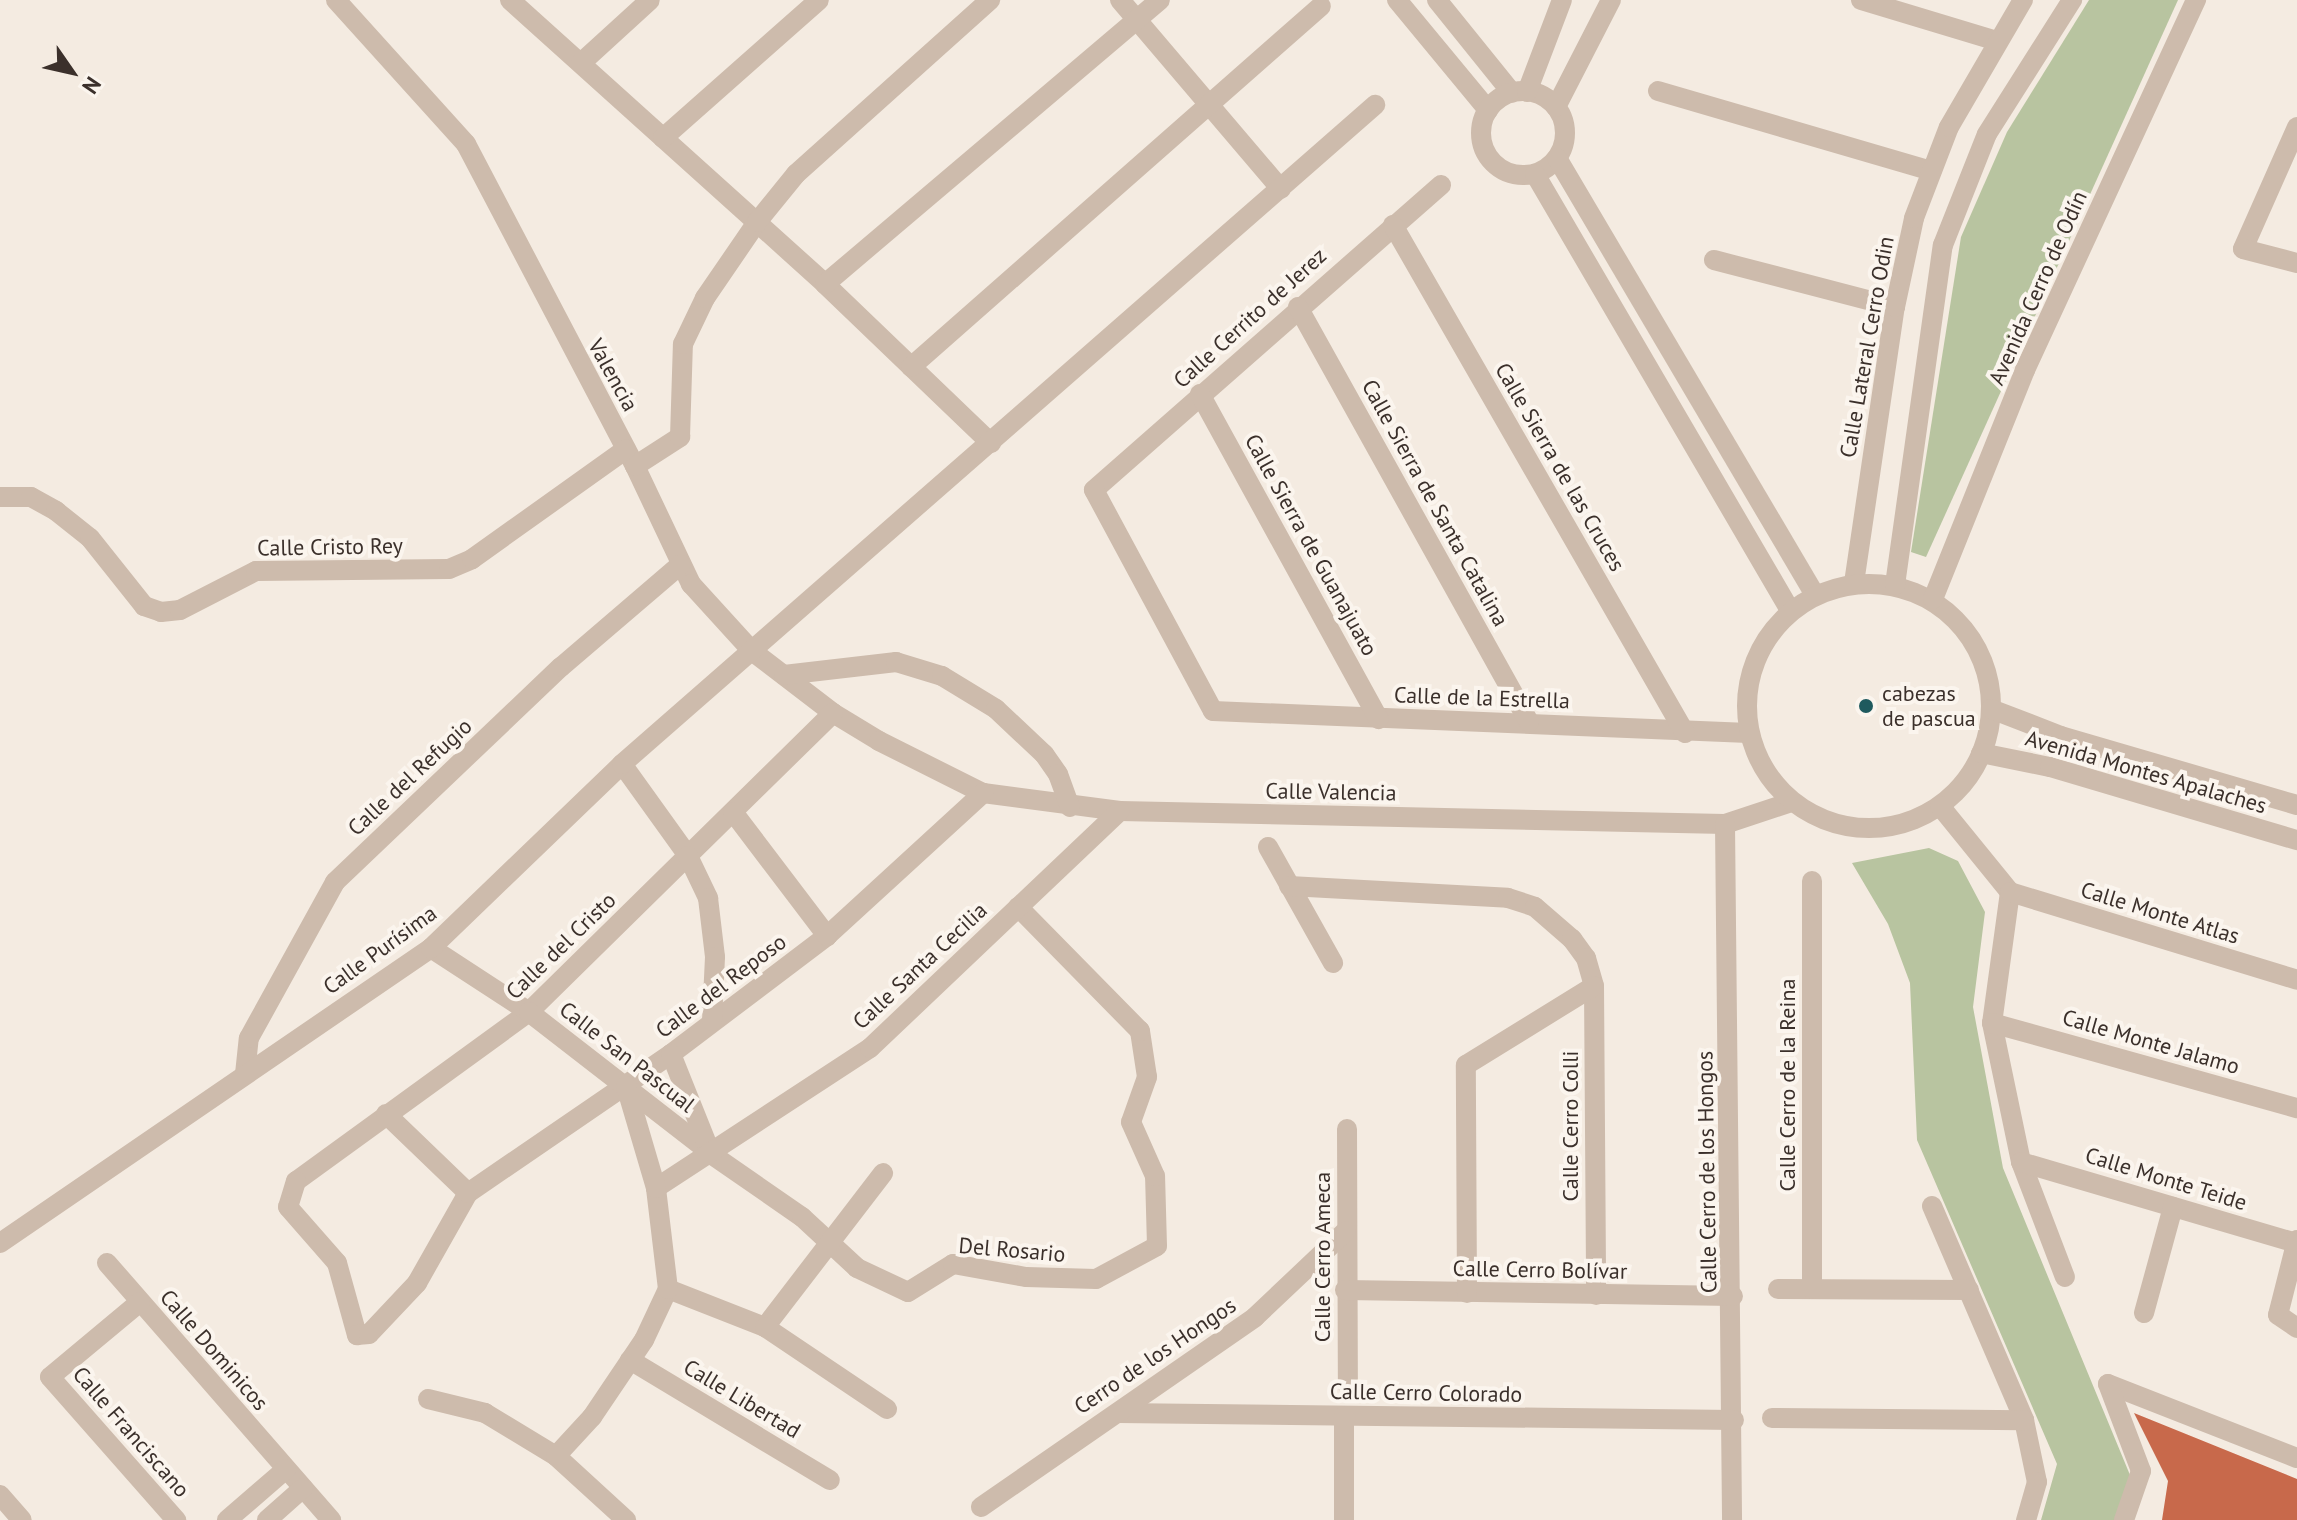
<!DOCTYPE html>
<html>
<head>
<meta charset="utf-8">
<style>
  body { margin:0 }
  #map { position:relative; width:2297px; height:1520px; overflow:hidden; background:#f4ebe1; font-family:"PT Sans",sans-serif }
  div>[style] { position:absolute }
  .green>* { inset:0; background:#b8c4a0 }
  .building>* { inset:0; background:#c8694b }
  .minor>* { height:20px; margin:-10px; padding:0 10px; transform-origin:10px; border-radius:10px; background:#cdbbac }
  .minor>.ring { margin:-10px; padding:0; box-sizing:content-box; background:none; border:20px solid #cdbbac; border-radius:50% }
  .dots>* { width:22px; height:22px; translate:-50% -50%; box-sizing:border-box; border:4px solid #fbf5ee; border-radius:50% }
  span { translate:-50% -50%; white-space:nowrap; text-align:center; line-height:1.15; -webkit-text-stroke:8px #fbf5ee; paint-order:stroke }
  .street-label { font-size:22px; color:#3b302b }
  .poi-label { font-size:22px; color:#3b302b }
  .left { translate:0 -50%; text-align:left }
  .north { position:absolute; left:32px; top:32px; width:80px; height:80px; -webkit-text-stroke:6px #fbf5ee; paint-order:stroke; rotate:124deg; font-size:22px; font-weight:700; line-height:32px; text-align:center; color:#3b302b }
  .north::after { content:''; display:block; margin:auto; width:28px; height:36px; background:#3b302b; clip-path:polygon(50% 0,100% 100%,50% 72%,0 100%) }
</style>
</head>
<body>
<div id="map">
  <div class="green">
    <div style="clip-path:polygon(2089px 0,2178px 0,1926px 557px,1911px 552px,1961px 237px,2007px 132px)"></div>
    <div style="clip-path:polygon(1929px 848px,1958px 861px,1985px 912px,1973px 1007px,2003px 1168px,2130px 1475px,2116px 1520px,2041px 1520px,2057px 1464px,1917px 1140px,1910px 983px,1888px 924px,1852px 863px)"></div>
  </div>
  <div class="building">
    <div style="clip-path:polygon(2134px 1413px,2297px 1479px,2297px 1520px,2162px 1520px,2168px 1481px)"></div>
  </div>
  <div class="minor">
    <div style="left:336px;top:0;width:194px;rotate:47.9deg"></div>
    <div style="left:466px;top:144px;width:364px;rotate:62.3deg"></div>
    <div style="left:635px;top:466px;width:131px;rotate:64.6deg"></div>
    <div style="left:691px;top:584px;width:91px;rotate:47.7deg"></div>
    <div style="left:752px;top:651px;width:102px;rotate:37.4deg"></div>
    <div style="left:833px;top:713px;width:54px;rotate:31.3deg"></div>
    <div style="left:879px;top:741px;width:116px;rotate:26.6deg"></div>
    <div style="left:983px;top:793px;width:138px;rotate:7.5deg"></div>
    <div style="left:1120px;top:811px;width:605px;rotate:1.23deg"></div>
    <div style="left:1725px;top:824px;width:70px;rotate:-18.4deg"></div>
    <div style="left:510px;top:0;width:424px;rotate:42deg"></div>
    <div style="left:825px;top:284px;width:230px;rotate:43.8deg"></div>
    <div style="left:1120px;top:0;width:248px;rotate:49.6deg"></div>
    <div style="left:1397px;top:0;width:143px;rotate:50.4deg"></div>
    <div style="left:1437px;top:0;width:119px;rotate:51.1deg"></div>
    <div style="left:1861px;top:0;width:142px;rotate:16.8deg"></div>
    <div style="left:581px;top:63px;width:93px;rotate:-42.4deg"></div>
    <div style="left:1658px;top:91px;width:285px;rotate:16.3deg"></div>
    <div class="ring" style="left:1481px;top:91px;width:64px;height:64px"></div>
    <div style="left:1527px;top:92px;width:98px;rotate:-69.2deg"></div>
    <div style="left:1556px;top:107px;width:120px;rotate:-62.8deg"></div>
    <div style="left:2297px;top:127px;width:133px;rotate:113.9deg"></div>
    <div style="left:2243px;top:249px;width:56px;rotate:14.5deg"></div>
    <div style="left:663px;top:138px;width:208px;rotate:-41.5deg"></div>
    <div style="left:1557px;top:158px;width:507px;rotate:59.44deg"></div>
    <div style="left:1535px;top:174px;width:507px;rotate:59.69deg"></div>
    <div style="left:1441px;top:185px;width:462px;rotate:138.7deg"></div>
    <div style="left:1094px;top:490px;width:251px;rotate:61.7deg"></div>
    <div style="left:1213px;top:711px;width:536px;rotate:2.35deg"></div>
    <div style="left:1393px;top:225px;width:586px;rotate:60.11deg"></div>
    <div style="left:1714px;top:260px;width:187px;rotate:14.6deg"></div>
    <div style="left:825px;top:284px;width:439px;rotate:-40.3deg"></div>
    <div style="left:1298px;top:307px;width:475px;rotate:60.9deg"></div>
    <div style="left:911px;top:367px;width:546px;rotate:-41.36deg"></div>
    <div style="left:1200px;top:394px;width:371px;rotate:61.2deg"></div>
    <div style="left:635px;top:466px;width:54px;rotate:-32.8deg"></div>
    <div style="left:680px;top:437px;width:93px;rotate:-88.2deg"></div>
    <div style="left:683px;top:344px;width:51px;rotate:-64.4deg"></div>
    <div style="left:705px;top:298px;width:92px;rotate:-55.6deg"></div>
    <div style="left:757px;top:222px;width:62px;rotate:-50.9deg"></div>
    <div style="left:796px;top:174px;width:261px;rotate:-41.9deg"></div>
    <div style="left:0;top:497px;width:31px"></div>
    <div style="left:31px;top:497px;width:29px;rotate:29deg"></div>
    <div style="left:56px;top:511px;width:43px;rotate:38.5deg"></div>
    <div style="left:90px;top:538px;width:87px;rotate:51.5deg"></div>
    <div style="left:144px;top:606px;width:18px;rotate:19deg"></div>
    <div style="left:161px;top:612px;width:19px;rotate:-6deg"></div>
    <div style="left:180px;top:610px;width:85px;rotate:-27.2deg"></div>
    <div style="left:256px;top:571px;width:193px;rotate:-0.6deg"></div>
    <div style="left:449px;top:569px;width:25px;rotate:-23deg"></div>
    <div style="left:472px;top:559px;width:189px;rotate:-35.5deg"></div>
    <div style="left:1854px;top:583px;width:279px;rotate:-81.6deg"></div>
    <div style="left:1895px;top:307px;width:91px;rotate:-77.9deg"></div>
    <div style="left:1914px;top:218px;width:97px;rotate:-69deg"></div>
    <div style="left:1949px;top:127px;width:147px;rotate:-59.8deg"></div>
    <div class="ring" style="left:1747px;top:584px;width:224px;height:224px"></div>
    <div style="left:1895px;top:585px;width:343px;rotate:-82deg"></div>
    <div style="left:1943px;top:245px;width:119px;rotate:-68.4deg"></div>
    <div style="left:1987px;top:134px;width:159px;rotate:-57.6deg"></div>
    <div style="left:1933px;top:599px;width:247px;rotate:-68.1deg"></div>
    <div style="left:2025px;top:370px;width:408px;rotate:-65.2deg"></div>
    <div style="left:784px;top:675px;width:113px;rotate:-6.6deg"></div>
    <div style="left:896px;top:662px;width:48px;rotate:16.9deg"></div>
    <div style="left:942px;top:676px;width:63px;rotate:31.4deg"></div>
    <div style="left:996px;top:709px;width:66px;rotate:43.2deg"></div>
    <div style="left:1044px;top:754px;width:24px;rotate:55deg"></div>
    <div style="left:1058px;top:774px;width:35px;rotate:70deg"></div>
    <div style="left:1991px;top:709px;width:75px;rotate:21.1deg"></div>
    <div style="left:2061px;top:736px;width:246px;rotate:16.3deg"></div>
    <div style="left:833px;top:713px;width:426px;rotate:135.5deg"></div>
    <div style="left:529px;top:1012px;width:288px;rotate:144deg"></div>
    <div style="left:296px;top:1181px;width:27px;rotate:107deg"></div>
    <div style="left:288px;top:1207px;width:74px;rotate:48.8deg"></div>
    <div style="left:337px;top:1263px;width:75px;rotate:74.5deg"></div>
    <div style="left:357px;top:1335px;width:12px;rotate:-5deg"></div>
    <div style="left:369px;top:1334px;width:70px;rotate:-46.7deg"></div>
    <div style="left:417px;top:1283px;width:103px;rotate:-60.5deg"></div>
    <div style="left:468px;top:1193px;width:246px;rotate:-34.4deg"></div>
    <div style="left:671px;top:1054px;width:196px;rotate:-37.1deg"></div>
    <div style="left:827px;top:936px;width:212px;rotate:-42.5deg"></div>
    <div style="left:1981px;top:753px;width:70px;rotate:11.5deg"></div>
    <div style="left:2050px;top:767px;width:258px;rotate:16.5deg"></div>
    <div style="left:622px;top:764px;width:113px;rotate:54.3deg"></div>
    <div style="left:688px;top:856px;width:47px;rotate:64.5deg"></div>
    <div style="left:708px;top:898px;width:59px;rotate:83.2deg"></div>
    <div style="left:715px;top:957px;width:64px;rotate:92.7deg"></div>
    <div style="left:1940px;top:806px;width:111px;rotate:50.9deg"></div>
    <div style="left:2010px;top:892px;width:132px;rotate:97.8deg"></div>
    <div style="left:1992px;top:1023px;width:142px;rotate:78.2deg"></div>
    <div style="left:2021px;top:1162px;width:123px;rotate:69.1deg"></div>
    <div style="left:733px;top:812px;width:156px;rotate:52.8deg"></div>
    <div style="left:1725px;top:824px;width:696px;rotate:89.42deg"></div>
    <div style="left:1268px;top:847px;width:133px;rotate:60.7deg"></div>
    <div style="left:1289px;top:886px;width:219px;rotate:3.1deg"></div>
    <div style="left:1508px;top:898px;width:28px;rotate:18deg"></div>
    <div style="left:1535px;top:907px;width:49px;rotate:40.9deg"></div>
    <div style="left:1572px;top:939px;width:24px;rotate:54deg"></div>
    <div style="left:1586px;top:958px;width:29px;rotate:74deg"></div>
    <div style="left:1594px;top:986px;width:309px;rotate:89.6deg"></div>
    <div style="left:2010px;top:892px;width:300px;rotate:17deg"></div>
    <div style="left:431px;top:948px;width:117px;rotate:33.1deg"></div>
    <div style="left:529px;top:1012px;width:227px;rotate:37.8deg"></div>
    <div style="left:1992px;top:1023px;width:317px;rotate:15.6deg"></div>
    <div style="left:671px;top:1054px;width:108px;rotate:68.2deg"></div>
    <div style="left:711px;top:1154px;width:111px;rotate:34.7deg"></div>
    <div style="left:802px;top:1217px;width:75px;rotate:42.8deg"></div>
    <div style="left:857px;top:1268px;width:56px;rotate:25.2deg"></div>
    <div style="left:908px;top:1292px;width:53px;rotate:-31.9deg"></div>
    <div style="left:953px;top:1264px;width:74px;rotate:10.1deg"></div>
    <div style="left:1026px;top:1277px;width:70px;rotate:1.6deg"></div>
    <div style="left:1096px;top:1279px;width:69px;rotate:-28.4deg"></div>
    <div style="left:1157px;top:1246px;width:70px;rotate:-91.6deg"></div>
    <div style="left:1155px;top:1176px;width:59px;rotate:-114deg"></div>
    <div style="left:1131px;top:1122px;width:48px;rotate:-70.4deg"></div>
    <div style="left:1147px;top:1077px;width:47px;rotate:-98.7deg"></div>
    <div style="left:1140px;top:1031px;width:174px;rotate:-134.5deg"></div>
    <div style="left:245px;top:1074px;width:36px;rotate:-84deg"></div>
    <div style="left:249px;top:1038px;width:178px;rotate:-61.1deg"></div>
    <div style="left:335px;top:882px;width:312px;rotate:-43.6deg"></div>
    <div style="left:561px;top:667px;width:157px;rotate:-40.6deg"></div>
    <div style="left:386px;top:1114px;width:114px;rotate:43.9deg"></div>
    <div style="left:1347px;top:1129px;width:256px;rotate:89.8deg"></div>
    <div style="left:2021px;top:1162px;width:287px;rotate:16.4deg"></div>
    <div style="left:656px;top:1188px;width:256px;rotate:-33.2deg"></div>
    <div style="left:870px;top:1048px;width:344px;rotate:-43.5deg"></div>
    <div style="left:1932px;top:1206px;width:233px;rotate:66.7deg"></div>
    <div style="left:2024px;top:1420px;width:63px;rotate:78.2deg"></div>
    <div style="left:2037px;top:1482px;width:40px;rotate:106deg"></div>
    <div style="left:2297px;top:1240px;width:77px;rotate:104.2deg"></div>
    <div style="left:2278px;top:1315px;width:23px;rotate:34deg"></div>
    <div style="left:0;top:1243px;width:522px;rotate:-34.39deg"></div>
    <div style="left:431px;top:948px;width:265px;rotate:-43.9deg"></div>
    <div style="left:622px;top:764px;width:1001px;rotate:-41.19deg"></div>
    <div style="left:107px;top:1263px;width:341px;rotate:48.9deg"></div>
    <div style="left:668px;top:1289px;width:104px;rotate:21.4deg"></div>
    <div style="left:765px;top:1327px;width:194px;rotate:-52.5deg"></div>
    <div style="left:1778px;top:1289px;width:191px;rotate:0.3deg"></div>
    <div style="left:1812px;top:1289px;width:408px;rotate:-90deg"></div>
    <div style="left:1345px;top:1290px;width:388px;rotate:0.9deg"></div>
    <div style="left:1467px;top:1293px;width:228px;rotate:-90.3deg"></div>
    <div style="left:1466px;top:1065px;width:150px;rotate:-31.7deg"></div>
    <div style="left:140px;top:1302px;width:117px;rotate:140.2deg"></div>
    <div style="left:50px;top:1377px;width:191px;rotate:48.6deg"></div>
    <div style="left:2144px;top:1313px;width:110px;rotate:-74.7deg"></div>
    <div style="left:765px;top:1327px;width:147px;rotate:33.9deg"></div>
    <div style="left:630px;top:1360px;width:233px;rotate:31deg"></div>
    <div style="left:2108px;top:1384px;width:203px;rotate:21.4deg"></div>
    <div style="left:2108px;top:1384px;width:93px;rotate:69.2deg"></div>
    <div style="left:2141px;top:1471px;width:52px;rotate:109.1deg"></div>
    <div style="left:428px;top:1399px;width:59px;rotate:13.8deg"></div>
    <div style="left:485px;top:1413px;width:83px;rotate:31.2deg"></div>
    <div style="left:556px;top:1456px;width:53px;rotate:-47.3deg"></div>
    <div style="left:592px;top:1417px;width:93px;rotate:-56deg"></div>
    <div style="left:644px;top:1340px;width:56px;rotate:-64.8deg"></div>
    <div style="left:668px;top:1289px;width:102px;rotate:-96.8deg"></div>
    <div style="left:656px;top:1188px;width:106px;rotate:-106.4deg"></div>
    <div style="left:1118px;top:1413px;width:616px;rotate:0.65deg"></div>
    <div style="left:1772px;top:1418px;width:252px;rotate:0.5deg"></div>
    <div style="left:556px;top:1456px;width:95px;rotate:42.4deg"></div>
    <div style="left:0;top:1495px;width:33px;rotate:49deg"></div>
    <div style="left:981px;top:1507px;width:333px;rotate:-34.7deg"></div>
    <div style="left:1255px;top:1317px;width:125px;rotate:-43.4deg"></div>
    <div style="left:227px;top:1520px;width:78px;rotate:-40.8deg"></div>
    <div style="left:267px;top:1520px;width:48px;rotate:-41.6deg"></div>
    <div style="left:1344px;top:1520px;width:104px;rotate:-90deg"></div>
  </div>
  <div class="dots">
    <div style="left:1866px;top:706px;background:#1f5a5e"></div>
  </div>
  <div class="street-label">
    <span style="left:2038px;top:288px;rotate:-66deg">Avenida Cerro de Odín</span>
    <span style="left:1250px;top:318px;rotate:-42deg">Calle Cerrito de Jerez</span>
    <span style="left:1867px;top:347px;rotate:-80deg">Calle Lateral Cerro Odin</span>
    <span style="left:613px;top:375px;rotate:61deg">Valencia</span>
    <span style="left:1560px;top:467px;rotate:60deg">Calle Sierra de las Cruces</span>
    <span style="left:1435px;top:503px;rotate:61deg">Calle Sierra de Santa Catalina</span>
    <span style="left:1311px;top:545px;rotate:61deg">Calle Sierra de Guanajuato</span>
    <span style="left:330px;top:547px;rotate:-1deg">Calle Cristo Rey</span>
    <span style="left:1482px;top:698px;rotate:2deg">Calle de la Estrella</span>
    <span style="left:2146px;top:772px;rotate:16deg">Avenida Montes Apalaches</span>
    <span style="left:410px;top:777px;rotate:-43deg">Calle del Refugio</span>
    <span style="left:1331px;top:792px;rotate:1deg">Calle Valencia</span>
    <span style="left:2160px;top:913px;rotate:17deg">Calle Monte Atlas</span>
    <span style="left:561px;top:946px;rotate:-44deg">Calle del Cristo</span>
    <span style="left:380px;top:950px;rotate:-36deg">Calle Purísima</span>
    <span style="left:920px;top:966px;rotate:-43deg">Calle Santa Cecilia</span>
    <span style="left:721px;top:986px;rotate:-37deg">Calle del Reposo</span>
    <span style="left:2151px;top:1042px;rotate:16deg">Calle Monte Jalamo</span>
    <span style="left:627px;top:1057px;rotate:38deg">Calle San Pascual</span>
    <span style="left:1788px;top:1085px;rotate:-90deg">Calle Cerro de la Reina</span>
    <span style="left:1571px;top:1126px;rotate:-90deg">Calle Cerro Colli</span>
    <span style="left:1707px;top:1172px;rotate:-91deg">Calle Cerro de los Hongos</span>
    <span style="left:2166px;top:1179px;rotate:17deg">Calle Monte Teide</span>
    <span style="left:1012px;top:1250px;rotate:5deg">Del Rosario</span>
    <span style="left:1323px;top:1257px;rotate:-90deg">Calle Cerro Ameca</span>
    <span style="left:1540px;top:1270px;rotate:1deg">Calle Cerro Bolívar</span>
    <span style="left:214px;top:1350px;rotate:49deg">Calle Dominicos</span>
    <span style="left:1155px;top:1356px;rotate:-34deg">Cerro de los Hongos</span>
    <span style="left:1426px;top:1393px;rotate:1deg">Calle Cerro Colorado</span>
    <span style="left:742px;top:1399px;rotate:31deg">Calle Libertad</span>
    <span style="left:131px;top:1432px;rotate:49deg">Calle Franciscano</span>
  </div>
  <div class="poi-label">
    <span class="left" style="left:1882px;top:706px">cabezas<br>de pascua</span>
  </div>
  <div class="north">N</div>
</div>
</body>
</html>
